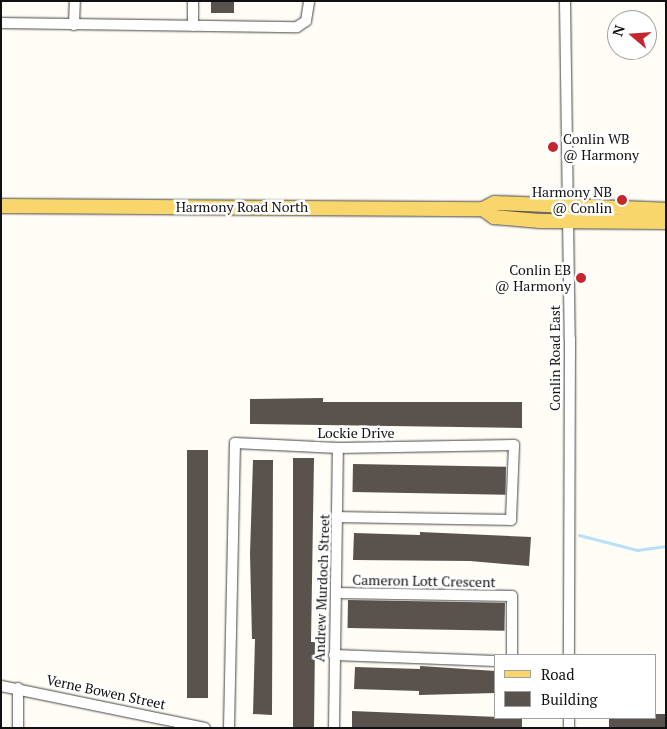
<!DOCTYPE html>
<html>
<head>
<meta charset="utf-8">
<style>
  body { margin:0 }
  #map { position:relative; width:667px; height:729px; overflow:hidden; background:#fffdf5; font-family:"PT Serif",serif }
  div>[style] { position:absolute }
  .stream>* { height:3px; margin:-1.5px; padding:0 1.5px; transform-origin:1.5px; border-radius:1.5px; background:#b9e0f7 }
  .building>* { inset:0; background:#5a524d; transform-origin:0 0 }
  .roads { filter:drop-shadow(0 0 1px #444) drop-shadow(0 0 1px #444) }
  .minor>* { height:10px; margin:-5px; padding:0 5px; transform-origin:5px; border-radius:5px; background:#fff }
  .major>* { height:14px; margin:-7px; padding:0 7px; transform-origin:7px; border-radius:7px; background:#f9d66b }
  .dots>* { width:14px; height:14px; translate:-50% -50%; box-sizing:border-box; border:2px solid #fff; border-radius:50% }
  span { translate:-50% -50%; white-space:nowrap; text-align:center; line-height:1.15; -webkit-text-stroke:5px #fff; paint-order:stroke }
  .poi-label { font-size:14px; color:#111 }
  .left { translate:0 -50%; text-align:left }
  .right { translate:-100% -50%; text-align:right }
  .street-label { font-size:14px; color:#111 }
  .frame { position:absolute; inset:0; border:2px solid #111; pointer-events:none }
  .legend { position:absolute; left:494px; top:654px; width:162px; height:65px; box-sizing:border-box; background:#fff; border:1px solid #a0a0a0; margin:0; padding:6px 9px; list-style:none; font-size:15px; color:#111 }
  .legend li { display:flex; align-items:center; gap:10px; height:25px }
  .legend b { width:25px; border:1px solid #a0a0a0 }
  .north { position:absolute; left:607px; top:10px; width:50px; height:50px; box-sizing:border-box; background:#fff; border:1px solid #a0a0a0; border-radius:50%; rotate:288deg; font-size:14px; font-weight:700; line-height:20px; text-align:center; color:#111 }
  .north::after { content:''; display:block; margin:auto; width:18px; height:22px; background:#c4262e; clip-path:polygon(50% 0,100% 100%,50% 72%,0 100%) }
</style>
</head>
<body>
<div id="map">
  <div class="stream">
    <div style="left:579px;top:535px;width:60px;rotate:14.5deg"></div>
    <div style="left:637px;top:550px;width:29px;rotate:-8deg"></div>
  </div>
  <div class="building">
    <div style="left:211px;top:1px;width:23px;height:12px"></div>
    <div style="clip-path:polygon(323px 398px,323px 402px,522px 402px,522px 428px,250px 424px,250px 399px)"></div>
    <div style="left:187px;top:450px;width:21px;height:248px"></div>
    <div style="clip-path:polygon(293px 458px,314px 458px,311px 642px,315px 642px,314px 728px,293px 728px)"></div>
    <div style="clip-path:polygon(253px 460px,273px 460px,272px 715px,253px 714px,255px 639px,252px 639px,250px 554px)"></div>
    <div style="left:353px;top:464px;width:153px;height:28px;rotate:1deg"></div>
    <div style="clip-path:polygon(420px 532px,531px 537px,529px 566px,470px 561px,353px 560px,354px 533px,420px 535px)"></div>
    <div style="left:348px;top:600px;width:157px;height:28px;rotate:1deg"></div>
    <div style="clip-path:polygon(420px 666px,496px 671px,496px 693px,419px 695px,419px 691px,354px 689px,355px 667px,420px 669px)"></div>
    <div style="clip-path:polygon(352px 711px,522px 718px,522px 728px,352px 728px)"></div>
    <div style="clip-path:polygon(656px 714px,666px 714px,666px 728px,609px 728px,609px 718px,656px 718px)"></div>
  </div>
  <div class="roads">
    <div class="minor">
      <div style="left:565px;top:1px;width:338px;rotate:89.2deg"></div>
      <div style="left:570px;top:339px;width:316px;rotate:90.2deg"></div>
      <div style="left:1px;top:23px;width:296px;rotate:0.8deg"></div>
      <div style="left:297px;top:27px;width:11px;rotate:-34deg"></div>
      <div style="left:306px;top:21px;width:20px;rotate:-81deg"></div>
      <div style="left:74px;top:25px;width:24px;rotate:-88deg"></div>
      <div style="left:193px;top:26px;width:25px;rotate:-90deg"></div>
      <div style="left:337px;top:593px;width:175px;rotate:1deg"></div>
      <div style="left:512px;top:596px;width:59px;rotate:90deg"></div>
      <div style="left:334px;top:655px;width:162px;rotate:2.1deg"></div>
      <div style="left:1px;top:686px;width:208px;rotate:11.6deg"></div>
      <div style="left:18px;top:728px;width:40px;rotate:-90deg"></div>
      <div style="left:229px;top:728px;width:285px;rotate:-88.8deg"></div>
      <div style="left:235px;top:443px;width:103px;rotate:2.8deg"></div>
      <div style="left:338px;top:448px;width:176px;rotate:-1deg"></div>
      <div style="left:514px;top:445px;width:75px;rotate:92.3deg"></div>
      <div style="left:511px;top:520px;width:173px;rotate:-179deg"></div>
      <div style="left:334px;top:728px;width:280px;rotate:-89.2deg"></div>
      <div style="left:569px;top:728px;width:10px;rotate:-90deg"></div>
    </div>
    <div class="major">
      <div style="left:1px;top:206px;width:482px;rotate:0.4deg"></div>
      <div style="left:483px;top:209px;width:13px;rotate:-27deg"></div>
      <div style="left:495px;top:203px;width:171px;rotate:2.3deg"></div>
      <div style="left:483px;top:209px;width:14px;rotate:36deg"></div>
      <div style="left:494px;top:217px;width:46px;rotate:5deg"></div>
      <div style="left:540px;top:221px;width:126px;rotate:0.5deg"></div>
    </div>
  </div>
  <div class="dots">
    <div style="left:553px;top:147px;background:#c4262e"></div>
    <div style="left:622px;top:200px;background:#c4262e"></div>
    <div style="left:581px;top:278px;background:#c4262e"></div>
  </div>
  <div class="poi-label">
    <span class="left" style="left:563px;top:147px">Conlin WB<br>@ Harmony</span>
    <span class="right" style="left:612px;top:200px">Harmony NB<br>@ Conlin</span>
    <span class="right" style="left:571px;top:278px">Conlin EB<br>@ Harmony</span>
  </div>
  <div class="street-label">
    <span style="left:242px;top:207px">Harmony Road North</span>
    <span style="left:555px;top:358px;rotate:-90deg">Conlin Road East</span>
    <span style="left:356px;top:433px">Lockie Drive</span>
    <span style="left:424px;top:581px;rotate:1deg">Cameron Lott Crescent</span>
    <span style="left:322px;top:588px;rotate:-88deg">Andrew Murdoch Street</span>
    <span style="left:106px;top:692px;rotate:12deg">Verne Bowen Street</span>
  </div>
  <div class="frame"></div>
  <ul class="legend">
  <li><b style="height:6px;background:#f9d66b"></b>Road</li>
  <li><b style="height:14px;background:#5a524d"></b>Building</li>
  </ul>
  <div class="north">N</div>
</div>
</body>
</html>
